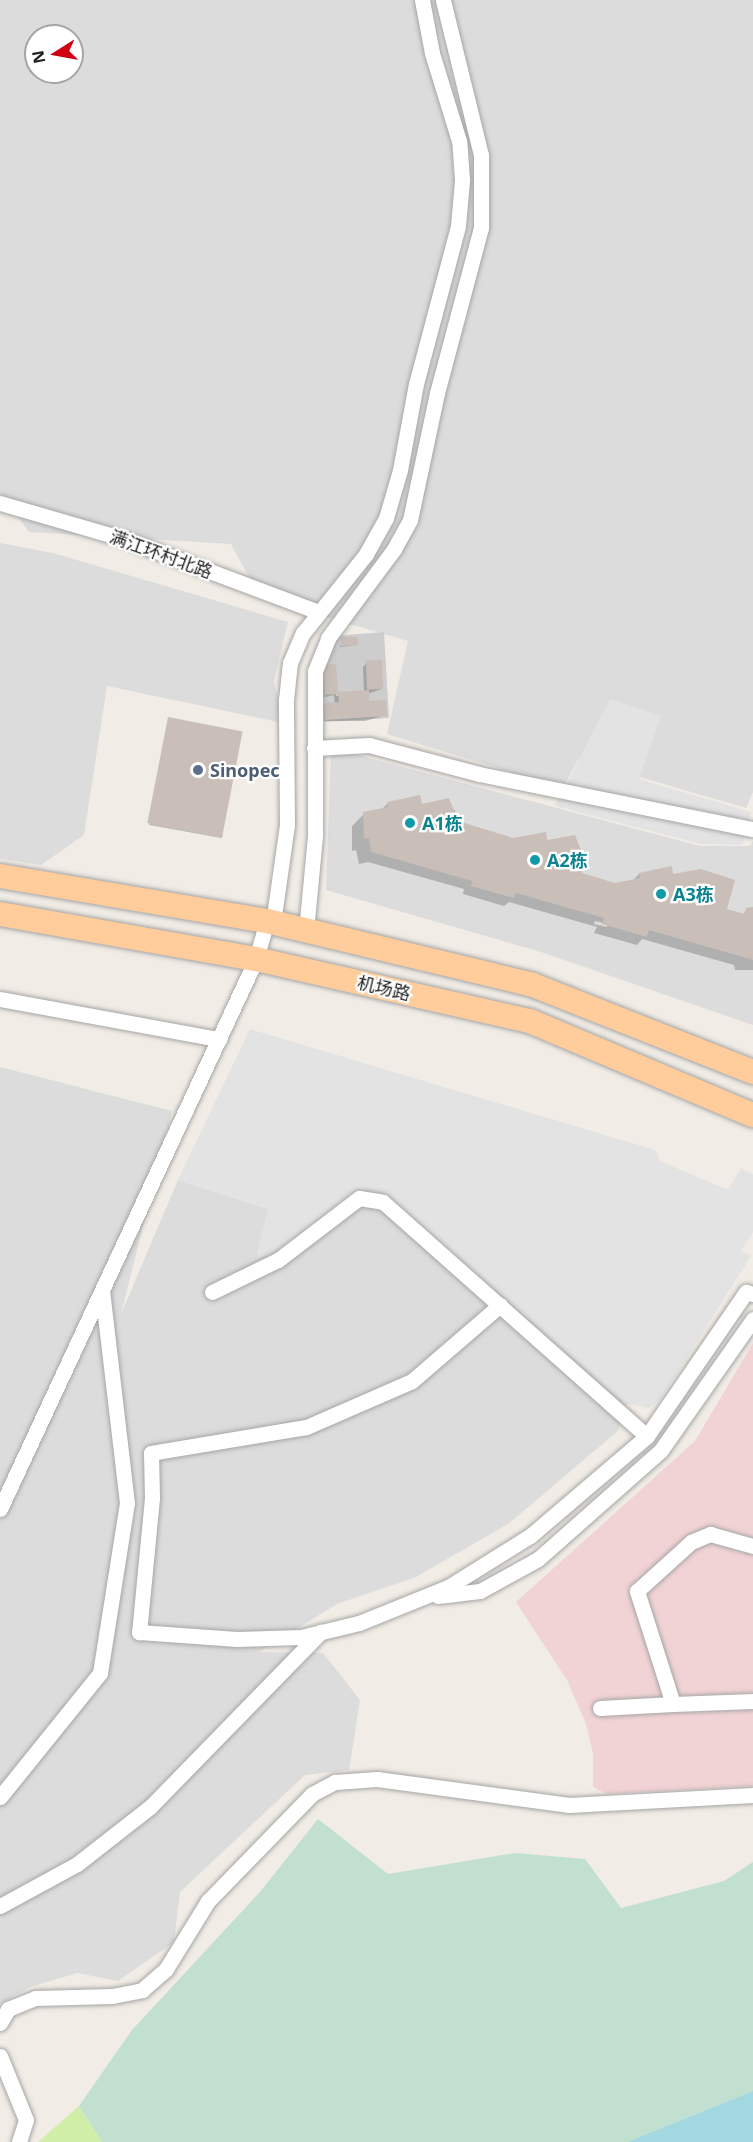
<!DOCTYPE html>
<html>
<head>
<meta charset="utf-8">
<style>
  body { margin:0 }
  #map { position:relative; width:753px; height:2142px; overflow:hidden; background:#f1ece5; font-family:"Noto Sans","Noto Sans SC",sans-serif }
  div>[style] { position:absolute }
  .residential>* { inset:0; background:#dddcdc }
  .commercial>* { inset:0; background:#f2d3d5 }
  .religious>* { inset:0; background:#cdcdcd }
  .grass>* { inset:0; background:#d0eea8 }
  .wetland>* { inset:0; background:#c1e0cf }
  .parking>* { inset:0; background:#e3e3e3 }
  .water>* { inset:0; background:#a3d8e1 }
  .shadow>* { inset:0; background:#0003 }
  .building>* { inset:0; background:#c9beb8; transform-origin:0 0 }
  .roads { filter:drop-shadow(0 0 2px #a6a6a6) drop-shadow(0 0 2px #a6a6a6) }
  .street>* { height:15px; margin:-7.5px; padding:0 7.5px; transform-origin:7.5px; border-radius:7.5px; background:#fff }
  .primary>* { height:24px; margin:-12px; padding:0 12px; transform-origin:12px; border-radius:12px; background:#ffcc9c }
  .dots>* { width:16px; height:16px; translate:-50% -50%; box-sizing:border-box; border:3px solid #fff; border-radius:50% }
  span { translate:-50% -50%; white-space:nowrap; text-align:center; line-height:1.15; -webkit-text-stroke:4.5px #fff; paint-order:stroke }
  .street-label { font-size:18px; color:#1f1f1f }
  .service-label { font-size:18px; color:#4e5e75; font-weight:700 }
  .left { translate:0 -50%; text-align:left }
  .culture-label { font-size:18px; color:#0d838f; font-weight:700 }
  .north { position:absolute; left:24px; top:24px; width:60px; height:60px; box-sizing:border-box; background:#fff; border:2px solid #a5a5a5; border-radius:50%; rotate:259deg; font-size:16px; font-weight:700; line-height:24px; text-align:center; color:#1f1f1f }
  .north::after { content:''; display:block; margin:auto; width:21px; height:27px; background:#cf0011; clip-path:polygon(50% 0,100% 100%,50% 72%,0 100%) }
</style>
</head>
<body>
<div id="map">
  <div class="residential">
    <div style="clip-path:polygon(evenodd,0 0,753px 0,753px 792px,746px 808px,578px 759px,563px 788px,387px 734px,408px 641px,260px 598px,231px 544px,29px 532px,0 493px,0 0,36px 36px,72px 36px,72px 72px,36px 72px,36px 36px)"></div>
    <div style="clip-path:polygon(0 543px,53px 553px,288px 622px,274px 681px,283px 723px,107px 686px,84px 835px,41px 865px,0 859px)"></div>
    <div style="clip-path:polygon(331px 748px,700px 846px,750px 846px,753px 841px,753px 1025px,541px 952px,326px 890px)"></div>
    <div style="clip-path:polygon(0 1067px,172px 1111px,121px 1314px,178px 1180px,268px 1209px,256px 1259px,367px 1187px,385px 1193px,627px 1404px,618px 1431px,508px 1524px,416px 1577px,337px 1604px,259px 1652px,323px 1653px,360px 1700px,349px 1770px,305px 1775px,180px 1892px,174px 1942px,118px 1981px,77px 1973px,30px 1987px,0 2004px)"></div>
  </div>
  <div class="commercial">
    <div style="clip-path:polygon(753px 1343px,753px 1786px,607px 1794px,593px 1787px,593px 1754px,586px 1724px,567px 1680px,516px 1602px,695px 1441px)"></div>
  </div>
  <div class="religious">
    <div style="clip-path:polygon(384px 632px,389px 718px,324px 722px,320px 661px,334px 636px)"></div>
  </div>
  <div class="grass">
    <div style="clip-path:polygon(79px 2106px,102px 2142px,38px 2142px)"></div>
  </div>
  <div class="wetland">
    <div style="clip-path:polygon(318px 1819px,388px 1874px,515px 1853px,585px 1859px,621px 1908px,724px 1881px,753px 1862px,753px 2091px,627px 2142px,102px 2142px,79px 2106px,132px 2030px,260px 1892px)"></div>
  </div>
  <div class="parking">
    <div style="clip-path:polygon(610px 699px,661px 716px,639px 779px,751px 812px,742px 845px,701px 844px,555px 806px)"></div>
    <div style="clip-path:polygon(250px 1029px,655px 1150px,660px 1161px,728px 1190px,741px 1168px,753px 1174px,753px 1232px,741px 1251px,751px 1256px,660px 1400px,649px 1408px,627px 1404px,385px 1193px,367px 1187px,352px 1194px,286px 1246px,256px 1259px,268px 1209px,178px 1180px)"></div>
  </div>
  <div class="water">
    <div style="clip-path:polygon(753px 2091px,753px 2142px,627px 2142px)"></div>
  </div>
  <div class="shadow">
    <div style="clip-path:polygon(342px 639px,356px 645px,340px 647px)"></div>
    <div style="clip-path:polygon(367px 663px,382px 689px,367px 694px,368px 704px,386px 715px,365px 721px,324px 721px,323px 706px,335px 704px,334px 695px,321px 698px,319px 671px,335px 666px,336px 696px,364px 692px,363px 667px)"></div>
    <div style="clip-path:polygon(169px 719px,223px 836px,221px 838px,149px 825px)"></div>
    <div style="clip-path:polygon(evenodd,388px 803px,455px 810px,455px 824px,513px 840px,546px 842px,582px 858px,578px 862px,581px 874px,615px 885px,632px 881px,639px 874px,672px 876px,725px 911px,741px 915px,753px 908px,753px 970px,735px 970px,734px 965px,642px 939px,637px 945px,594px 933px,597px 927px,509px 902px,504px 906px,463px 894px,464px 889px,368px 862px,359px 864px,356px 850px,352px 851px,352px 826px,364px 814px,381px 810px,388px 803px,595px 921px,607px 924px,607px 927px,594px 924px,595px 921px)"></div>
  </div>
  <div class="building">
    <div style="clip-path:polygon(341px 637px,357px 637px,358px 645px,341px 646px)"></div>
    <div style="left:382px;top:660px;width:29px;height:16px;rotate:88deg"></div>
    <div style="left:336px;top:664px;width:30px;height:13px;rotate:86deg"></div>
    <div style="clip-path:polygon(369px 690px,369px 701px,386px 700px,387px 716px,325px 720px,324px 703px,339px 702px,338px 692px)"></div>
    <div style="left:168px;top:717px;width:76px;height:108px;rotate:11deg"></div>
    <div style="clip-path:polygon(420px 795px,422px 804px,449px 798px,458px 821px,513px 838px,546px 832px,547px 840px,575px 835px,584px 858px,579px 859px,582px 873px,615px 883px,640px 878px,639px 873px,672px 866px,673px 874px,701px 869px,735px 880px,727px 909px,744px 914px,746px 908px,753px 907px,753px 960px,649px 930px,647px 937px,602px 924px,604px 918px,516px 893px,514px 898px,471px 886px,472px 881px,371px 852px,369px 838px,364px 839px,363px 812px,388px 807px,387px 802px)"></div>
  </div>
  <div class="roads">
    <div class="street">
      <div style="left:0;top:503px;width:132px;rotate:16.2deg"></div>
      <div style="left:127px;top:540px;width:205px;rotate:20.6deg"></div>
      <div style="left:314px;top:748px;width:55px;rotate:-3.1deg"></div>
      <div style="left:369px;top:745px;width:114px;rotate:14.8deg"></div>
      <div style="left:479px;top:774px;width:279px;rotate:11.4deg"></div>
      <div style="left:273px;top:923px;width:99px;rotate:-81.9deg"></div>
      <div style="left:287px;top:825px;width:125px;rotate:-90.5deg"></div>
      <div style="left:286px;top:700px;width:37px;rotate:-84deg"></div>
      <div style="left:290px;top:663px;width:33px;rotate:-67deg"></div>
      <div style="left:303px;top:633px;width:101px;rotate:-51.4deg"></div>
      <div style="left:366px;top:554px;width:41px;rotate:-60.9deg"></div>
      <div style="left:386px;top:518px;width:50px;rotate:-73.7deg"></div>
      <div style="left:400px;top:470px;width:87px;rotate:-79.5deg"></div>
      <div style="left:416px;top:384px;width:163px;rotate:-75.1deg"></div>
      <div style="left:458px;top:226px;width:46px;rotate:-85deg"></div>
      <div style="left:462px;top:180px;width:39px;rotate:-94deg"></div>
      <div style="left:459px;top:141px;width:92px;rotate:-107.1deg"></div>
      <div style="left:432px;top:53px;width:54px;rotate:-100.7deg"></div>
      <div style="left:306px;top:931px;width:96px;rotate:-84.6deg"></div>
      <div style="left:315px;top:835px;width:164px;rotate:-90deg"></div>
      <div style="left:315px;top:671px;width:35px;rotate:-68deg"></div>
      <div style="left:328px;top:638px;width:111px;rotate:-53.4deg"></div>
      <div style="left:394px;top:549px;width:33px;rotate:-61deg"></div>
      <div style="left:410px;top:520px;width:130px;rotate:-78deg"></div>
      <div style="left:437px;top:393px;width:171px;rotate:-75.1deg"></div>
      <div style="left:481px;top:228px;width:73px;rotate:-90deg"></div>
      <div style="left:481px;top:155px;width:160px;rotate:-103.8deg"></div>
      <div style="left:0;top:999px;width:223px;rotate:10.4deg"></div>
      <div style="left:212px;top:1292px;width:73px;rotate:-25.9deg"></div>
      <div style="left:278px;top:1260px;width:102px;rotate:-37.4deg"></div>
      <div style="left:359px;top:1198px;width:24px;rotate:9deg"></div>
      <div style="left:383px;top:1202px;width:353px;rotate:41.6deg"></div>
      <div style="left:647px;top:1436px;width:175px;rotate:-55.5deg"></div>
      <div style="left:746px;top:1292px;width:7px;rotate:16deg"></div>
      <div style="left:500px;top:1305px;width:116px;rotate:139.2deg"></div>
      <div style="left:412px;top:1381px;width:116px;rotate:156.5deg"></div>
      <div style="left:306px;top:1427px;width:157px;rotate:170.5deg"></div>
      <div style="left:151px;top:1453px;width:45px;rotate:88.7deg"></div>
      <div style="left:152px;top:1498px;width:135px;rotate:95.5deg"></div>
      <div style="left:139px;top:1632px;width:98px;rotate:4.1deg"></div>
      <div style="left:237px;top:1639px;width:64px;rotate:-1.8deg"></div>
      <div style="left:301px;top:1637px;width:60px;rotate:-13.6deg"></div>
      <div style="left:359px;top:1623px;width:96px;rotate:-22deg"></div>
      <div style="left:448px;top:1587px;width:97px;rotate:-31.9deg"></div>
      <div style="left:530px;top:1536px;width:154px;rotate:-40.5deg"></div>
      <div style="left:0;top:1509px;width:607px;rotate:-65.04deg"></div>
      <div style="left:256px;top:959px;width:40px;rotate:-74deg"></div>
      <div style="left:438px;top:1596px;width:42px;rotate:-6.8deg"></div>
      <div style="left:480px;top:1591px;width:66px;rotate:-28.9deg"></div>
      <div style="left:538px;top:1559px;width:164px;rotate:-41.5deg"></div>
      <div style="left:661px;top:1450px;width:160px;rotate:-54.9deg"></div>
      <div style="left:673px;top:1704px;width:80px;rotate:-2.1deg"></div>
      <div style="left:600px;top:1708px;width:73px;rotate:-3.1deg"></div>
      <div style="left:673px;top:1704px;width:119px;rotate:-107.7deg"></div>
      <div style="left:637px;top:1591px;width:73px;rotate:-42.2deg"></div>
      <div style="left:691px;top:1542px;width:21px;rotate:-23deg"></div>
      <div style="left:710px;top:1534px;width:45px;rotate:15.6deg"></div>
      <div style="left:0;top:1797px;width:159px;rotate:-51.1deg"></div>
      <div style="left:100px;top:1673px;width:172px;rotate:-81deg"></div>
      <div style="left:127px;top:1503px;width:214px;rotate:-96.7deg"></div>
      <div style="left:0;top:1906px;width:88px;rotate:-28.6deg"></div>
      <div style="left:77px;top:1864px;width:93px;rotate:-38deg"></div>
      <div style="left:150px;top:1807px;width:245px;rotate:-45.7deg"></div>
      <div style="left:0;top:2023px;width:16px;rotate:-60deg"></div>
      <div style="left:8px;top:2009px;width:29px;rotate:-22deg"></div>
      <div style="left:35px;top:1998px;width:77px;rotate:-1.5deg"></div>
      <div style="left:112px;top:1996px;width:31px;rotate:-11deg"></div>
      <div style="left:142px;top:1990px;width:32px;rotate:-41deg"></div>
      <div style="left:166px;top:1969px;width:80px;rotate:-58.3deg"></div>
      <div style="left:208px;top:1901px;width:149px;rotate:-45.8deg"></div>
      <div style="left:312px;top:1794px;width:26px;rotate:-28deg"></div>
      <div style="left:335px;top:1782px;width:42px;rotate:-4.1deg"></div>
      <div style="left:377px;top:1779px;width:194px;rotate:7.7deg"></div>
      <div style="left:569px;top:1805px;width:184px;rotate:-3.1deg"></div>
      <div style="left:0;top:2056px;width:69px;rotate:67.9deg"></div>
      <div style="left:26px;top:2120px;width:23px;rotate:108deg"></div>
    </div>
    <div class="primary">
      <div style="left:0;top:876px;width:271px;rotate:9.6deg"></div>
      <div style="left:267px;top:921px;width:274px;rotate:13.5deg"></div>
      <div style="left:533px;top:985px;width:237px;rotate:21.6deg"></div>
      <div style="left:0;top:914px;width:260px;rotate:10deg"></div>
      <div style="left:256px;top:959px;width:281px;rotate:12.8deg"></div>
      <div style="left:530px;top:1021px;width:242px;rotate:22.9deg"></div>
    </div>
  </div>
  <div class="dots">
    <div style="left:198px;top:770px;background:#5c6f8a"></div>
    <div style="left:410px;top:823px;background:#0f9aa8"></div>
    <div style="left:535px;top:860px;background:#0f9aa8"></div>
    <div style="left:661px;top:894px;background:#0f9aa8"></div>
  </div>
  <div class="street-label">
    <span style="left:161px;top:554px;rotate:20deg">满江环村北路</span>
    <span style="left:384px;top:988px;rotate:13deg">机场路</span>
  </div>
  <div class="service-label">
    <span class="left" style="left:210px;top:770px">Sinopec</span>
  </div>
  <div class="culture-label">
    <span class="left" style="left:422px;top:823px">A1栋</span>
    <span class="left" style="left:547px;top:860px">A2栋</span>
    <span class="left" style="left:673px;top:894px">A3栋</span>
  </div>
  <div class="north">N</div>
</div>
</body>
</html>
